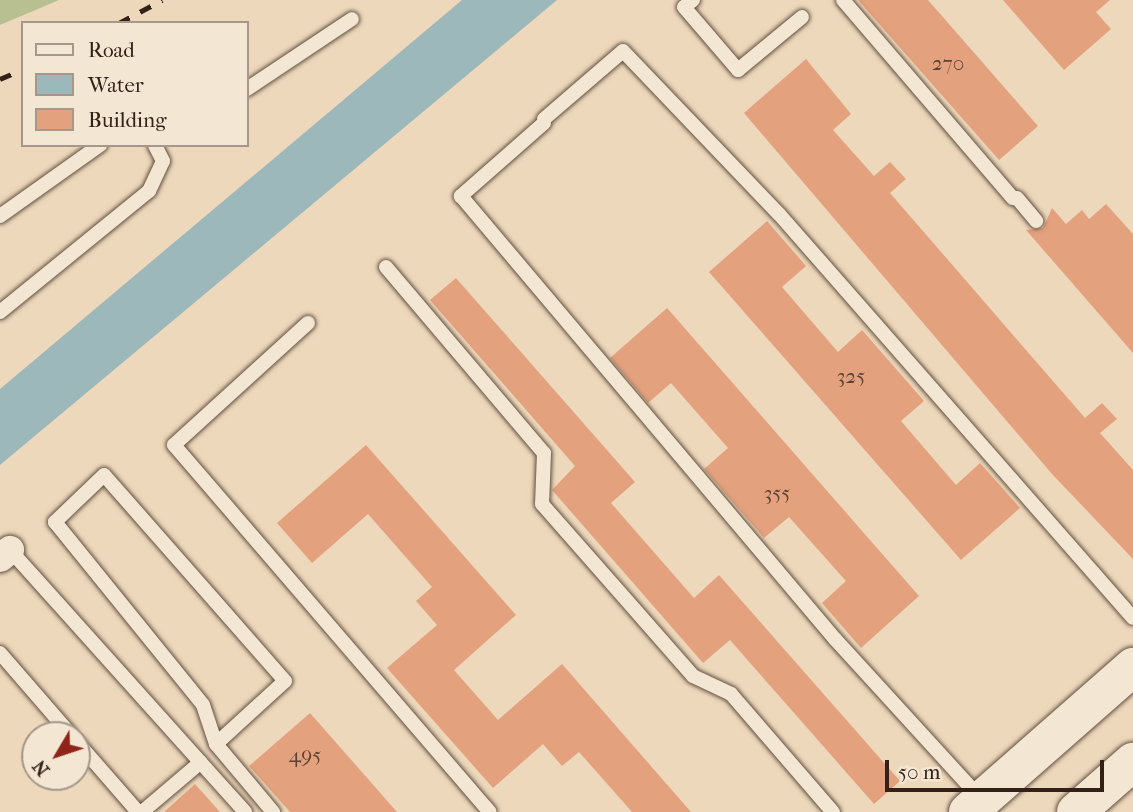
<!DOCTYPE html>
<html>
<head>
<meta charset="utf-8">
<style>
  body { margin:0 }
  #map { position:relative; width:1133px; height:812px; overflow:hidden; background:#edd8bb; font-family:"IM FELL French Canon",serif }
  div>[style] { position:absolute }
  .green>* { inset:0; background:#b8bf90 }
  .water>* { inset:0; background:#9db8ba }
  .building>* { inset:0; background:#e3a17e }
  .roads { filter:drop-shadow(0 0 2px #624f40) drop-shadow(0 0 2px #624f40) }
  .service>* { height:14px; margin:-7px; padding:0 7px; transform-origin:7px; border-radius:7px; background:#f3e6d3 }
  .minor>* { height:28px; margin:-14px; padding:0 14px; transform-origin:14px; border-radius:14px; background:#f3e6d3 }
  .secondary>* { height:38px; margin:-19px; padding:0 19px; transform-origin:19px; border-radius:19px; background:#f3e6d3 }
  .rail>* { height:5px; margin-top:-2.5px; transform-origin:0; background:repeating-linear-gradient(90deg,#332117 0 12px,transparent 0 24px) }
  span { translate:-50% -50%; white-space:nowrap; text-align:center; line-height:1.15; -webkit-text-stroke:6px #f3e6d3; paint-order:stroke }
  .number-label { font-size:21px; color:#5f4131 }
  .number-label span { -webkit-text-stroke-width:0 }
  .legend { position:absolute; left:21px; top:21px; width:228px; height:126px; box-sizing:border-box; background:#f3e6d3; border:2px solid #a69788; margin:0; padding:9px 12px; list-style:none; font-size:21px; color:#332117 }
  .legend li { display:flex; align-items:center; gap:14px; height:35px }
  .legend b { width:35px; border:2px solid #a69788 }
  .north { position:absolute; left:21px; top:721px; width:70px; height:70px; box-sizing:border-box; background:#f3e6d3; border:2px solid #a69788; border-radius:50%; rotate:231deg; font-size:19px; font-weight:700; line-height:28px; text-align:center; color:#332117 }
  .north::after { content:''; display:block; margin:auto; width:24px; height:32px; background:#8f2418; clip-path:polygon(50% 0,100% 100%,50% 72%,0 100%) }
  .scale { position:absolute; left:885px; top:760px; width:219px; height:32px; box-sizing:border-box; border:4px solid #332117; border-top:0; padding-left:9px; font-size:21px; line-height:24px; white-space:nowrap; color:#332117; -webkit-text-stroke:5px #f3e6d3; paint-order:stroke }
</style>
</head>
<body>
<div id="map">
  <div class="green">
    <div style="clip-path:polygon(0 0,59px 0,0 25px)"></div>
  </div>
  <div class="water">
    <div style="clip-path:polygon(462px 0,557px 0,0 465px,0 389px)"></div>
  </div>
  <div class="building">
    <div style="clip-path:polygon(858px 0,928px 0,1038px 126px,999px 160px)"></div>
    <div style="clip-path:polygon(1003px 0,1110px 0,1096px 12px,1111px 29px,1064px 70px)"></div>
    <div style="clip-path:polygon(806px 59px,851px 114px,833px 130px,874px 176px,890px 162px,906px 179px,890px 193px,1085px 418px,1102px 403px,1117px 419px,1100px 433px,1133px 470px,1133px 559px,1052px 474px,744px 113px)"></div>
    <div style="clip-path:polygon(1106px 204px,1133px 234px,1133px 353px,1026px 230px,1043px 228px,1052px 208px,1066px 224px,1082px 210px,1089px 219px)"></div>
    <div style="clip-path:polygon(767px 221px,806px 266px,782px 287px,838px 352px,862px 330px,924px 401px,901px 421px,956px 485px,980px 463px,1020px 508px,961px 560px,709px 272px)"></div>
    <div style="clip-path:polygon(456px 278px,635px 482px,611px 503px,694px 598px,719px 575px,900px 781px,874px 804px,730px 640px,703px 663px,552px 490px,575px 466px,430px 300px)"></div>
    <div style="clip-path:polygon(667px 308px,919px 596px,861px 648px,822px 603px,846px 581px,789px 517px,764px 538px,704px 469px,728px 448px,671px 383px,648px 403px,610px 358px)"></div>
    <div style="clip-path:polygon(366px 445px,516px 615px,454px 670px,498px 720px,562px 664px,691px 812px,632px 812px,579px 752px,562px 766px,543px 744px,493px 788px,387px 668px,437px 625px,416px 601px,432px 587px,368px 514px,312px 563px,277px 523px)"></div>
    <div style="clip-path:polygon(310px 713px,397px 812px,290px 812px,249px 766px)"></div>
    <div style="clip-path:polygon(195px 784px,220px 812px,164px 812px)"></div>
  </div>
  <div class="roads">
    <div class="service">
      <div style="left:693px;top:0;width:11px;rotate:142deg"></div>
      <div style="left:684px;top:7px;width:83px;rotate:49.4deg"></div>
      <div style="left:738px;top:70px;width:83px;rotate:-39.6deg"></div>
      <div style="left:843px;top:0;width:261px;rotate:49.4deg"></div>
      <div style="left:247px;top:89px;width:126px;rotate:-33.7deg"></div>
      <div style="left:544px;top:119px;width:104px;rotate:-40.7deg"></div>
      <div style="left:623px;top:51px;width:226px;rotate:46.3deg"></div>
      <div style="left:779px;top:214px;width:537px;rotate:48.77deg"></div>
      <div style="left:544px;top:123px;width:111px;rotate:138.7deg"></div>
      <div style="left:461px;top:196px;width:580px;rotate:49.83deg"></div>
      <div style="left:835px;top:639px;width:217px;rotate:47.6deg"></div>
      <div style="left:1017px;top:198px;width:30px;rotate:50deg"></div>
      <div style="left:0;top:216px;width:123px;rotate:-35.4deg"></div>
      <div style="left:386px;top:267px;width:244px;rotate:49.7deg"></div>
      <div style="left:544px;top:453px;width:51px;rotate:92.2deg"></div>
      <div style="left:542px;top:504px;width:229px;rotate:48.7deg"></div>
      <div style="left:693px;top:676px;width:42px;rotate:25.3deg"></div>
      <div style="left:731px;top:694px;width:156px;rotate:49.2deg"></div>
      <div style="left:0;top:312px;width:192px;rotate:-39.1deg"></div>
      <div style="left:149px;top:191px;width:33px;rotate:-65deg"></div>
      <div style="left:163px;top:161px;width:18px;rotate:-117deg"></div>
      <div style="left:308px;top:323px;width:181px;rotate:137.7deg"></div>
      <div style="left:174px;top:445px;width:484px;rotate:49.3deg"></div>
      <div style="left:10px;top:550px;width:352px;rotate:48.1deg"></div>
      <div style="left:0;top:653px;width:108px;rotate:49.1deg"></div>
      <div style="left:77px;top:742px;width:93px;rotate:48.9deg"></div>
      <div style="left:216px;top:744px;width:93px;rotate:-42.4deg"></div>
      <div style="left:285px;top:681px;width:274px;rotate:-131.3deg"></div>
      <div style="left:104px;top:475px;width:68px;rotate:136.2deg"></div>
      <div style="left:55px;top:522px;width:235px;rotate:51deg"></div>
      <div style="left:203px;top:705px;width:41px;rotate:71.6deg"></div>
      <div style="left:216px;top:744px;width:89px;rotate:50deg"></div>
      <div style="left:142px;top:812px;width:77px;rotate:-40.3deg"></div>
    </div>
    <div class="minor">
      <div style="left:0;top:558px;width:13px;rotate:-39deg"></div>
    </div>
    <div class="secondary">
      <div style="left:968px;top:812px;width:220px;rotate:-41.3deg"></div>
      <div style="left:1076px;top:812px;width:76px;rotate:-41.3deg"></div>
    </div>
  </div>
  <div class="rail">
    <div style="left:119px;top:23px;width:49px;rotate:-28.1deg"></div>
    <div style="left:0;top:79px;width:25px;rotate:-23deg"></div>
  </div>
  <div class="number-label">
    <span style="left:948px;top:63px">270</span>
    <span style="left:851px;top:376px">325</span>
    <span style="left:777px;top:493px">355</span>
    <span style="left:305px;top:755px">495</span>
  </div>
  <ul class="legend">
  <li><b style="height:9px;background:#f3e6d3"></b>Road</li>
  <li><b style="height:19px;background:#9db8ba"></b>Water</li>
  <li><b style="height:19px;background:#e3a17e"></b>Building</li>
  </ul>
  <div class="north">N</div>
  <div class="scale">50 m</div>
</div>
</body>
</html>
